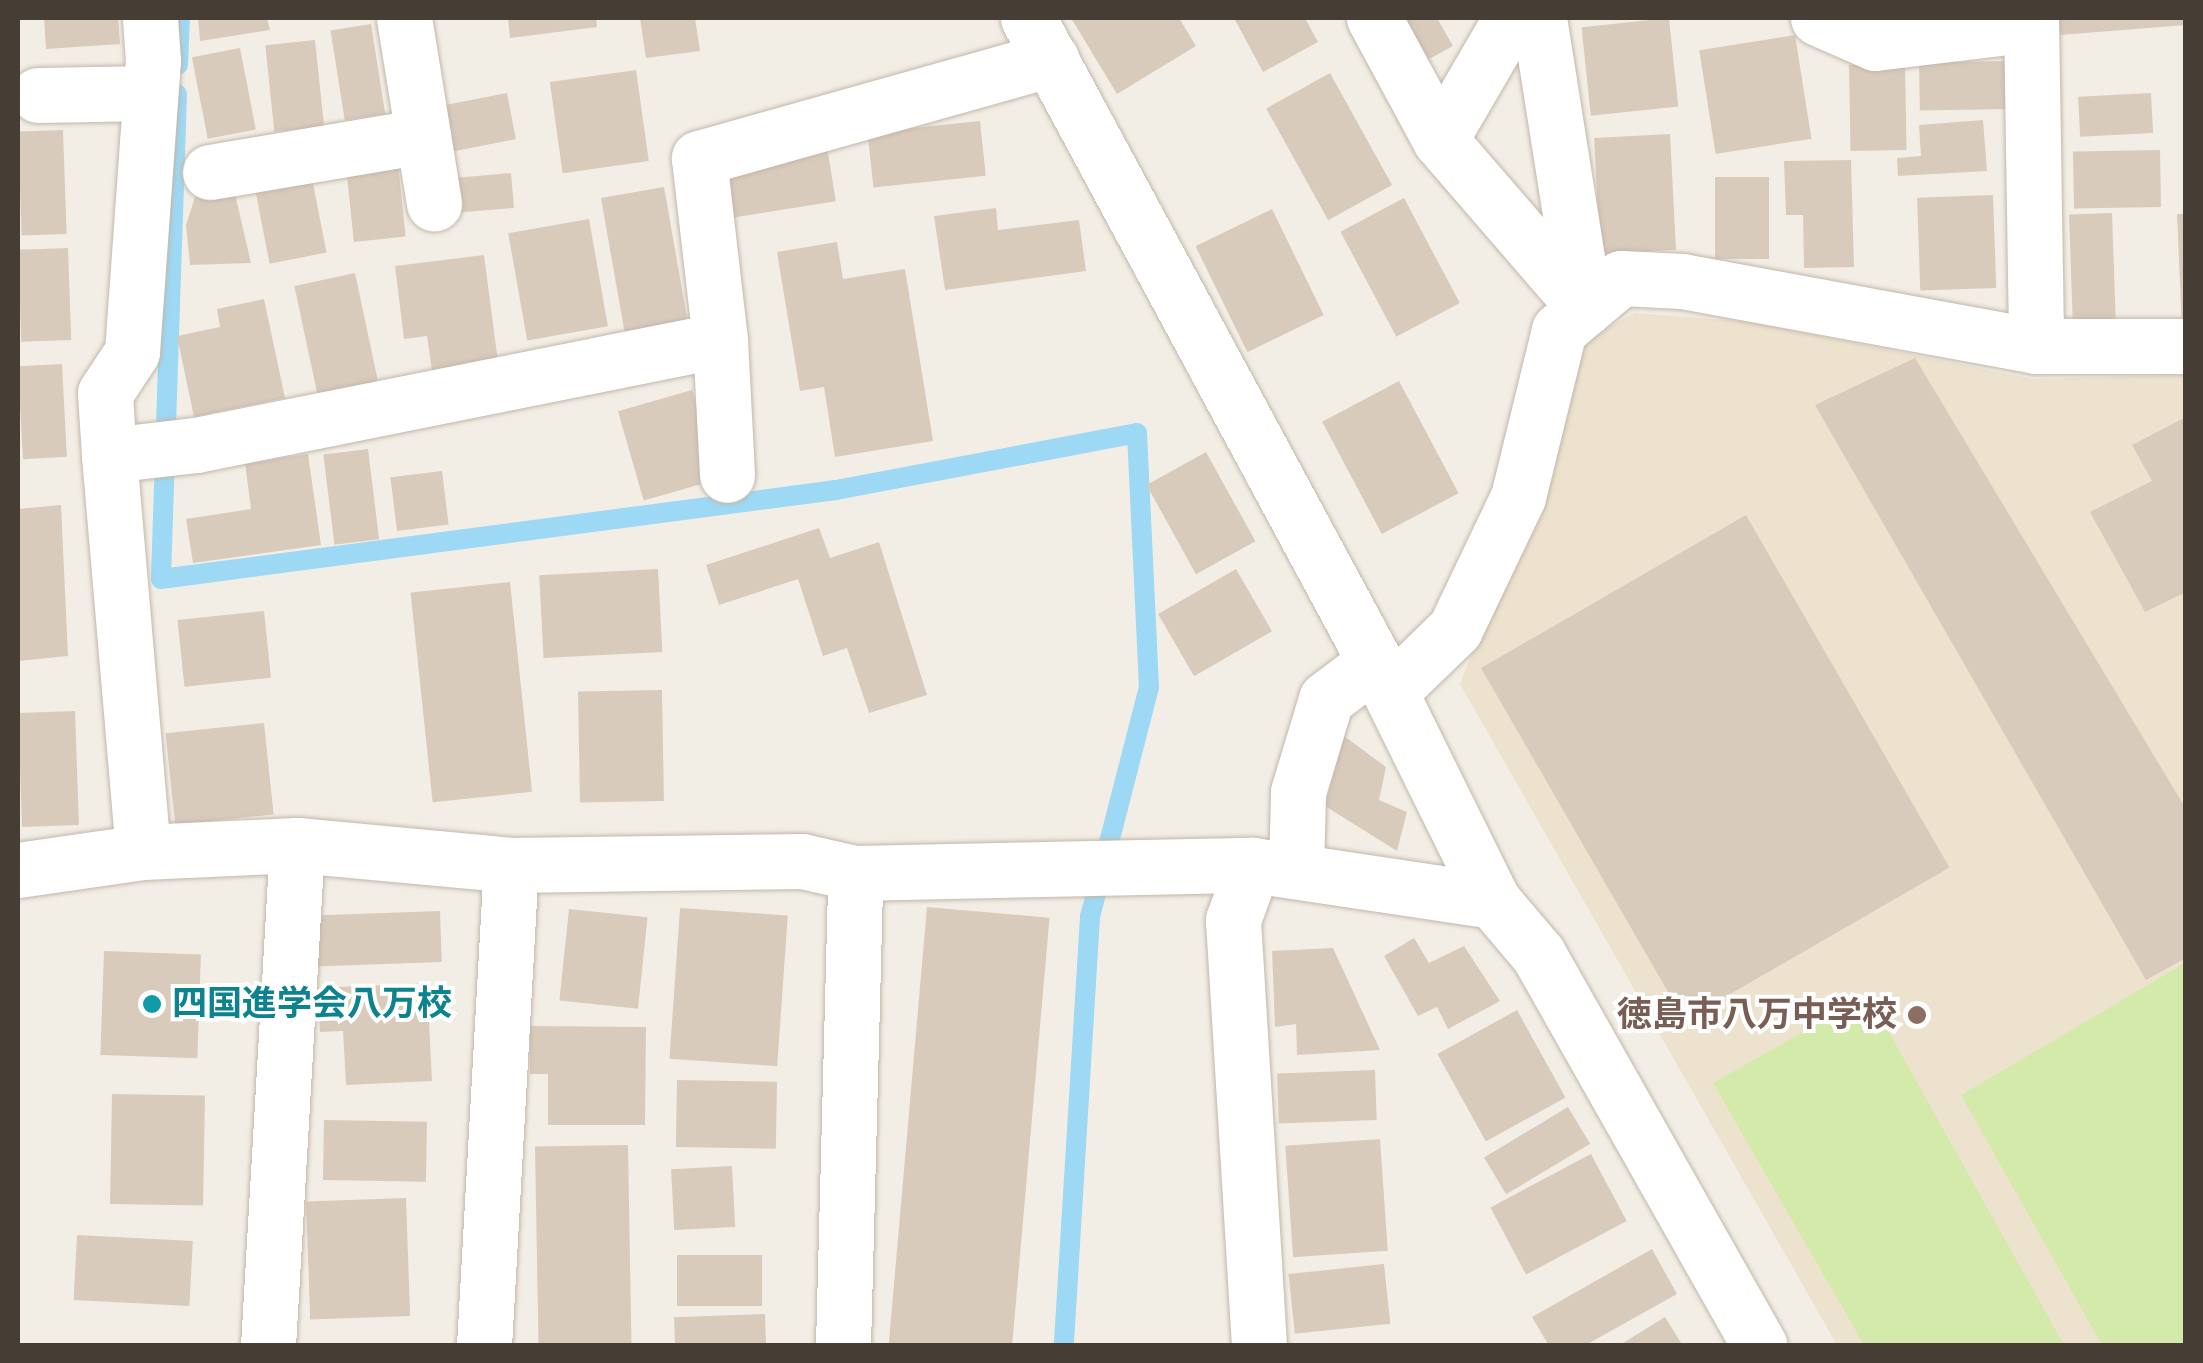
<!DOCTYPE html>
<html>
<head>
<meta charset="utf-8">
<style>
  body { margin:0 }
  #map { position:relative; width:2203px; height:1363px; overflow:hidden; background:#f3eee5; font-family:Karla,"Noto Sans JP",sans-serif }
  div>[style] { position:absolute }
  .education>* { inset:0; background:#ede2ce }
  .green>* { inset:0; background:#d3eaab }
  .stream>* { height:20px; margin:-10px; padding:0 10px; transform-origin:10px; border-radius:10px; background:#9dd8f4 }
  .building>* { inset:0; background:#d9cbbc; transform-origin:0 0 }
  .roads { filter:drop-shadow(0 0 2px #c2b7aa) drop-shadow(0 0 2px #c2b7aa) }
  .minor>* { height:55px; margin:-27.5px; padding:0 27.5px; transform-origin:27.5px; border-radius:27.5px; background:#fff }
  .dots>* { width:28px; height:28px; translate:-50% -50%; box-sizing:border-box; border:5px solid #fff; border-radius:50% }
  span { translate:-50% -50%; white-space:nowrap; text-align:center; line-height:1.15; -webkit-text-stroke:8px #fff; paint-order:stroke }
  .culture-label { font-size:35px; color:#0d838f; font-weight:700 }
  .left { translate:0 -50%; text-align:left }
  .education-label { font-size:35px; color:#785e54; font-weight:700 }
  .right { translate:-100% -50%; text-align:right }
  .frame { position:absolute; inset:0; border:20px solid #463d34; pointer-events:none }
</style>
</head>
<body>
<div id="map">
  <div class="education">
    <div style="clip-path:polygon(1635px 313px,1751px 322px,2033px 379px,2185px 375px,2185px 1345px,1837px 1345px,1460px 684px,1530px 502px,1574px 345px)"></div>
  </div>
  <div class="green">
    <div style="clip-path:polygon(2185px 963px,2185px 1345px,2102px 1345px,1961px 1095px)"></div>
    <div style="clip-path:polygon(1868px 995px,2064px 1345px,1864px 1345px,1713px 1083px)"></div>
  </div>
  <div class="stream">
    <div style="left:178px;top:65px;width:47px;rotate:-87.6deg"></div>
    <div style="left:177px;top:94px;width:485px;rotate:91.9deg"></div>
    <div style="left:161px;top:579px;width:681px;rotate:-7.51deg"></div>
    <div style="left:836px;top:490px;width:306px;rotate:-10.7deg"></div>
    <div style="left:1137px;top:433px;width:254px;rotate:87.3deg"></div>
    <div style="left:1149px;top:687px;width:237px;rotate:104.4deg"></div>
    <div style="left:1090px;top:917px;width:430px;rotate:93.5deg"></div>
  </div>
  <div class="building">
    <div style="clip-path:polygon(44px 18px,118px 18px,120px 44px,46px 49px)"></div>
    <div style="clip-path:polygon(198px 18px,267px 18px,270px 30px,200px 41px)"></div>
    <div style="clip-path:polygon(508px 18px,596px 18px,597px 27px,510px 38px)"></div>
    <div style="clip-path:polygon(640px 18px,695px 18px,700px 51px,646px 58px)"></div>
    <div style="clip-path:polygon(1071px 18px,1179px 18px,1196px 46px,1117px 94px)"></div>
    <div style="clip-path:polygon(1234px 18px,1305px 18px,1318px 42px,1263px 72px)"></div>
    <div style="clip-path:polygon(1392px 18px,1437px 18px,1453px 46px,1418px 65px)"></div>
    <div style="left:1669px;top:18px;width:89px;height:88px;rotate:84deg"></div>
    <div style="clip-path:polygon(2059px 18px,2186px 18px,2186px 25px,2060px 35px)"></div>
    <div style="left:371px;top:24px;width:91px;height:41px;rotate:81deg"></div>
    <div style="left:1795px;top:35px;width:105px;height:97px;rotate:81deg"></div>
    <div style="left:315px;top:40px;width:87px;height:50px;rotate:84deg"></div>
    <div style="left:240px;top:48px;width:83px;height:49px;rotate:79deg"></div>
    <div style="left:2010px;top:61px;width:48px;height:91px;rotate:89deg"></div>
    <div style="left:1905px;top:64px;width:86px;height:56px;rotate:89deg"></div>
    <div style="left:636px;top:70px;width:92px;height:87px;rotate:82deg"></div>
    <div style="left:1330px;top:73px;width:128px;height:73px;rotate:61deg"></div>
    <div style="left:507px;top:93px;width:47px;height:71px;rotate:79deg"></div>
    <div style="left:2151px;top:93px;width:40px;height:73px;rotate:87deg"></div>
    <div style="clip-path:polygon(1983px 120px,1987px 171px,1898px 176px,1897px 158px,1921px 156px,1919px 125px)"></div>
    <div style="left:980px;top:121px;width:55px;height:113px;rotate:84deg"></div>
    <div style="left:63px;top:130px;width:104px;height:45px;rotate:88deg"></div>
    <div style="left:1670px;top:134px;width:116px;height:76px;rotate:87deg"></div>
    <div style="left:827px;top:146px;width:56px;height:108px;rotate:81deg"></div>
    <div style="left:2160px;top:150px;width:57px;height:87px;rotate:89deg"></div>
    <div style="clip-path:polygon(1851px 160px,1854px 267px,1804px 268px,1803px 215px,1786px 215px,1784px 161px)"></div>
    <div style="left:398px;top:164px;width:73px;height:52px;rotate:84deg"></div>
    <div style="left:511px;top:173px;width:35px;height:63px;rotate:85deg"></div>
    <div style="left:1715px;top:177px;width:54px;height:82px"></div>
    <div style="left:312px;top:178px;width:76px;height:58px;rotate:79deg"></div>
    <div style="left:664px;top:187px;width:139px;height:64px;rotate:80deg"></div>
    <div style="clip-path:polygon(235px 194px,251px 263px,190px 265px,186px 225px,195px 197px)"></div>
    <div style="left:1993px;top:195px;width:93px;height:76px;rotate:88deg"></div>
    <div style="left:1404px;top:198px;width:119px;height:72px;rotate:62deg"></div>
    <div style="clip-path:polygon(996px 208px,998px 230px,1079px 220px,1086px 271px,945px 290px,934px 216px)"></div>
    <div style="left:1272px;top:209px;width:118px;height:85px;rotate:64deg"></div>
    <div style="left:2112px;top:213px;width:107px;height:43px;rotate:88deg"></div>
    <div style="clip-path:polygon(2177px 214px,2186px 214px,2186px 328px,2182px 328px)"></div>
    <div style="left:589px;top:219px;width:109px;height:82px;rotate:80deg"></div>
    <div style="clip-path:polygon(837px 242px,843px 279px,905px 269px,933px 441px,835px 457px,824px 387px,800px 391px,777px 252px)"></div>
    <div style="left:68px;top:248px;width:92px;height:50px;rotate:88deg"></div>
    <div style="clip-path:polygon(484px 255px,498px 362px,432px 371px,427px 336px,404px 339px,395px 266px)"></div>
    <div style="left:355px;top:273px;width:116px;height:62px;rotate:78deg"></div>
    <div style="clip-path:polygon(264px 299px,285px 398px,194px 417px,177px 336px,220px 327px,217px 309px)"></div>
    <div style="clip-path:polygon(1915px 358px,2186px 809px,2186px 958px,2146px 980px,1815px 405px)"></div>
    <div style="left:62px;top:364px;width:93px;height:44px;rotate:87deg"></div>
    <div style="left:1399px;top:381px;width:127px;height:87px;rotate:62deg"></div>
    <div style="left:692px;top:390px;width:93px;height:77px;rotate:74deg"></div>
    <div style="clip-path:polygon(2186px 417px,2186px 592px,2145px 612px,2090px 512px,2152px 481px,2132px 445px)"></div>
    <div style="left:368px;top:449px;width:91px;height:45px;rotate:83deg"></div>
    <div style="left:1206px;top:452px;width:102px;height:68px;rotate:61deg"></div>
    <div style="clip-path:polygon(308px 454px,321px 545px,193px 563px,186px 519px,251px 509px,245px 463px)"></div>
    <div style="left:442px;top:471px;width:54px;height:52px;rotate:83deg"></div>
    <div style="clip-path:polygon(61px 505px,68px 656px,18px 661px,18px 509px)"></div>
    <div style="left:1746px;top:515px;width:407px;height:306px;rotate:60deg"></div>
    <div style="clip-path:polygon(819px 528px,830px 558px,879px 542px,927px 695px,869px 713px,847px 648px,823px 656px,798px 579px,719px 605px,706px 565px)"></div>
    <div style="left:658px;top:569px;width:83px;height:119px;rotate:87deg"></div>
    <div style="left:1236px;top:569px;width:72px;height:90px;rotate:60deg"></div>
    <div style="left:510px;top:582px;width:211px;height:100px;rotate:84deg"></div>
    <div style="left:264px;top:611px;width:67px;height:87px;rotate:84deg"></div>
    <div style="left:662px;top:690px;width:111px;height:84px;rotate:89deg"></div>
    <div style="left:75px;top:711px;width:114px;height:57px;rotate:88deg"></div>
    <div style="left:264px;top:723px;width:92px;height:99px;rotate:84deg"></div>
    <div style="clip-path:polygon(1344px 736px,1386px 767px,1379px 800px,1407px 812px,1397px 851px,1325px 806px)"></div>
    <div style="left:927px;top:907px;width:123px;height:440px;rotate:5deg"></div>
    <div style="left:680px;top:908px;width:108px;height:151px;rotate:4deg"></div>
    <div style="left:569px;top:909px;width:79px;height:92px;rotate:6deg"></div>
    <div style="left:440px;top:911px;width:51px;height:128px;rotate:88deg"></div>
    <div style="clip-path:polygon(1414px 938px,1429px 963px,1464px 946px,1500px 1001px,1448px 1029px,1437px 1007px,1418px 1016px,1384px 956px)"></div>
    <div style="clip-path:polygon(1333px 948px,1380px 1050px,1297px 1055px,1296px 1024px,1275px 1027px,1272px 951px)"></div>
    <div style="left:104px;top:951px;width:97px;height:104px;rotate:2deg"></div>
    <div style="clip-path:polygon(427px 983px,432px 1081px,346px 1085px,343px 1031px,320px 1032px,317px 988px)"></div>
    <div style="left:1517px;top:1010px;width:100px;height:91px;rotate:61deg"></div>
    <div style="clip-path:polygon(530px 1026px,646px 1027px,645px 1125px,548px 1125px,548px 1074px,530px 1074px)"></div>
    <div style="left:1375px;top:1070px;width:50px;height:98px;rotate:88deg"></div>
    <div style="left:677px;top:1080px;width:100px;height:67px;rotate:1deg"></div>
    <div style="left:112px;top:1094px;width:93px;height:110px;rotate:1deg"></div>
    <div style="left:1568px;top:1107px;width:43px;height:98px;rotate:59deg"></div>
    <div style="left:324px;top:1120px;width:103px;height:60px;rotate:1deg"></div>
    <div style="left:1380px;top:1139px;width:112px;height:95px;rotate:86deg"></div>
    <div style="left:628px;top:1145px;width:201px;height:93px;rotate:89deg"></div>
    <div style="left:1591px;top:1154px;width:76px;height:114px;rotate:62deg"></div>
    <div style="left:732px;top:1166px;width:61px;height:61px;rotate:87deg"></div>
    <div style="left:406px;top:1198px;width:118px;height:100px;rotate:88deg"></div>
    <div style="left:77px;top:1235px;width:116px;height:65px;rotate:3deg"></div>
    <div style="clip-path:polygon(1652px 1249px,1677px 1294px,1584px 1346px,1549px 1346px,1532px 1317px)"></div>
    <div style="left:677px;top:1255px;width:85px;height:51px"></div>
    <div style="left:1384px;top:1264px;width:60px;height:96px;rotate:84deg"></div>
    <div style="left:765px;top:1314px;width:32px;height:91px;rotate:88deg"></div>
    <div style="clip-path:polygon(1665px 1317px,1683px 1346px,1618px 1346px)"></div>
  </div>
  <div class="roads">
    <div class="minor">
      <div style="left:404px;top:18px;width:188px;rotate:80.8deg"></div>
      <div style="left:1028px;top:18px;width:732px;rotate:61.68deg"></div>
      <div style="left:1375px;top:662px;width:267px;rotate:63.7deg"></div>
      <div style="left:1493px;top:901px;width:70px;rotate:49.7deg"></div>
      <div style="left:1538px;top:954px;width:450px;rotate:60.5deg"></div>
      <div style="left:1374px;top:18px;width:139px;rotate:61.6deg"></div>
      <div style="left:1440px;top:140px;width:141px;rotate:-59.8deg"></div>
      <div style="left:1539px;top:18px;width:294px;rotate:81deg"></div>
      <div style="left:1818px;top:18px;width:62px;rotate:23.7deg"></div>
      <div style="left:1875px;top:43px;width:157px;rotate:-6.9deg"></div>
      <div style="left:2031px;top:18px;width:328px;rotate:89.1deg"></div>
      <div style="left:38px;top:95px;width:112px;rotate:-1deg"></div>
      <div style="left:1440px;top:140px;width:222px;rotate:49.2deg"></div>
      <div style="left:210px;top:172px;width:216px;rotate:-9.6deg"></div>
      <div style="left:720px;top:340px;width:135px;rotate:87deg"></div>
      <div style="left:109px;top:455px;width:62px;rotate:-93.7deg"></div>
      <div style="left:105px;top:393px;width:49px;rotate:-56.6deg"></div>
      <div style="left:132px;top:352px;width:292px;rotate:-85.9deg"></div>
      <div style="left:153px;top:61px;width:43px;rotate:-94deg"></div>
      <div style="left:1390px;top:692px;width:91px;rotate:-44.1deg"></div>
      <div style="left:1455px;top:629px;width:146px;rotate:-64.5deg"></div>
      <div style="left:1518px;top:497px;width:172px;rotate:-76.2deg"></div>
      <div style="left:1559px;top:330px;width:81px;rotate:-40deg"></div>
      <div style="left:1621px;top:278px;width:61px;rotate:2.8deg"></div>
      <div style="left:1682px;top:281px;width:360px;rotate:10.4deg"></div>
      <div style="left:2036px;top:346px;width:150px"></div>
      <div style="left:143px;top:852px;width:398px;rotate:-94.9deg"></div>
      <div style="left:109px;top:455px;width:88px;rotate:-6.6deg"></div>
      <div style="left:196px;top:445px;width:534px;rotate:-11.33deg"></div>
      <div style="left:720px;top:340px;width:183px;rotate:-96.6deg"></div>
      <div style="left:699px;top:158px;width:366px;rotate:-15.7deg"></div>
      <div style="left:1253px;top:865px;width:59px;rotate:110deg"></div>
      <div style="left:1233px;top:920px;width:427px;rotate:86.5deg"></div>
      <div style="left:18px;top:870px;width:126px;rotate:-8.2deg"></div>
      <div style="left:143px;top:852px;width:154px;rotate:-2.6deg"></div>
      <div style="left:297px;top:845px;width:215px;rotate:5.3deg"></div>
      <div style="left:511px;top:865px;width:291px;rotate:-0.8deg"></div>
      <div style="left:802px;top:861px;width:54px;rotate:12.8deg"></div>
      <div style="left:855px;top:873px;width:398px;rotate:-1.2deg"></div>
      <div style="left:1253px;top:865px;width:243px;rotate:8.5deg"></div>
      <div style="left:1296px;top:871px;width:79px;rotate:-88.5deg"></div>
      <div style="left:1298px;top:792px;width:97px;rotate:-73.2deg"></div>
      <div style="left:1326px;top:699px;width:61px;rotate:-37.1deg"></div>
      <div style="left:268px;top:1346px;width:502px;rotate:-86.69deg"></div>
      <div style="left:484px;top:1346px;width:482px;rotate:-86.8deg"></div>
      <div style="left:843px;top:1346px;width:473px;rotate:-88.5deg"></div>
    </div>
  </div>
  <div class="dots">
    <div style="left:152px;top:1004px;background:#0f9aa8"></div>
    <div style="left:1917px;top:1015px;background:#8d6e63"></div>
  </div>
  <div class="culture-label">
    <span class="left" style="left:172px;top:1004px">四国進学会八万校</span>
  </div>
  <div class="education-label">
    <span class="right" style="left:1897px;top:1015px">徳島市八万中学校</span>
  </div>
  <div class="frame"></div>
</div>
</body>
</html>
